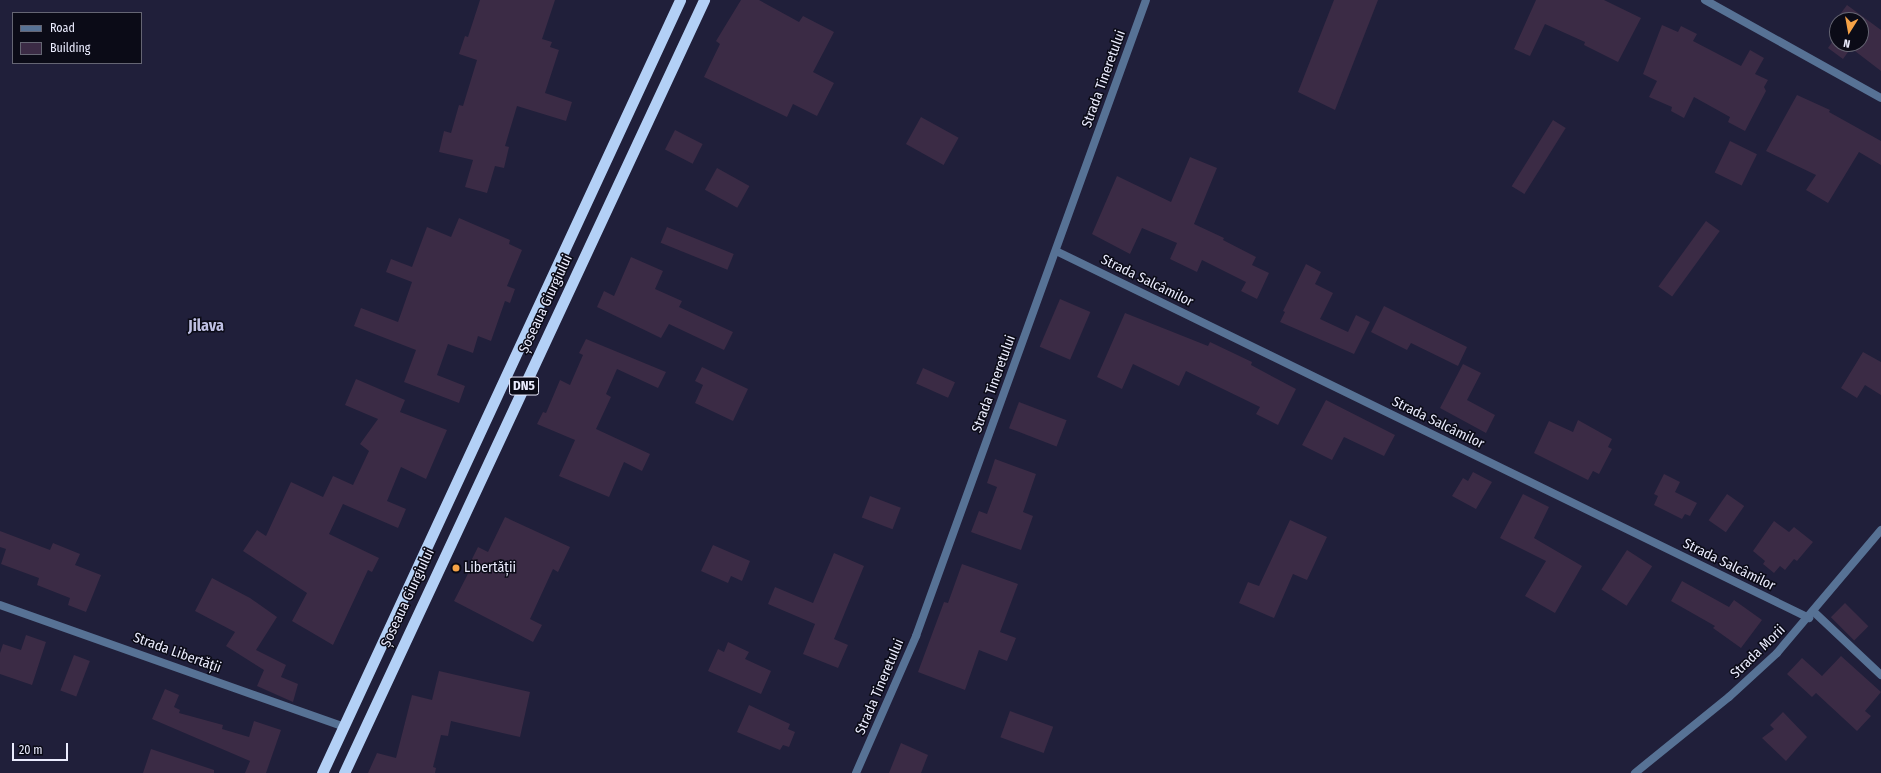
<!DOCTYPE html>
<html>
<head>
<meta charset="utf-8">
<style>
  body { margin:0 }
  #map { position:relative; width:1881px; height:773px; overflow:hidden; background:#201f3a; font-family:"Fira Sans Condensed",sans-serif }
  div>[style] { position:absolute }
  .building>* { inset:0; background:#3b2b45; transform-origin:0 0 }
  .minor>* { height:8px; margin:-4px; padding:0 4px; transform-origin:4px; border-radius:4px; background:#577295 }
  .trunk>* { height:11px; margin:-5.5px; padding:0 5.5px; transform-origin:5.5px; border-radius:5.5px; background:#b3d0f6 }
  .dots>* { width:11px; height:11px; translate:-50% -50%; box-sizing:border-box; border:2px solid #0b0b17; border-radius:50% }
  span { translate:-50% -50%; white-space:nowrap; text-align:center; line-height:1.15; -webkit-text-stroke:3px #0b0b17; paint-order:stroke }
  .shield-label span { padding:1px 3px; background:#0b0b17; border:1px solid; border-radius:3px; -webkit-text-stroke-width:0 }
  .shield-label { font-size:13px; color:#ebecfe; font-weight:700 }
  .street-label { font-size:14px; color:#ebecfe }
  .poi-label { font-size:14px; color:#ebecfe }
  .left { translate:0 -50%; text-align:left }
  .quarter-label { font-size:16px; color:#bfc0e3; font-weight:700 }
  .legend { position:absolute; left:12px; top:12px; width:130px; height:52px; box-sizing:border-box; background:#0b0b17; border:1px solid #656573; margin:0; padding:5px 7px; list-style:none; font-size:12px; color:#ebecfe }
  .legend li { display:flex; align-items:center; gap:8px; height:20px }
  .legend b { width:20px; border:1px solid #656573 }
  .north { position:absolute; left:1829px; top:12px; width:40px; height:40px; box-sizing:border-box; background:#0b0b17; border:1px solid #656573; border-radius:50%; rotate:191deg; font-size:11px; font-weight:700; line-height:16px; text-align:center; color:#ebecfe }
  .north::after { content:''; display:block; margin:auto; width:14px; height:18px; background:#f6a246; clip-path:polygon(50% 0,100% 100%,50% 72%,0 100%) }
  .scale { position:absolute; left:12px; top:743px; width:56px; height:18px; box-sizing:border-box; border:2px solid #ebecfe; border-top:0; padding-left:5px; font-size:12px; line-height:14px; white-space:nowrap; color:#ebecfe; -webkit-text-stroke:3px #0b0b17; paint-order:stroke }
</style>
</head>
<body>
<div id="map">
  <div class="building">
    <div style="clip-path:polygon(480px 0,555px 0,542px 39px,552px 42px,550px 47px,559px 50px,545px 93px,572px 102px,566px 121px,517px 106px,505px 146px,509px 147px,504px 168px,495px 166px,487px 193px,465px 187px,473px 160px,439px 152px,444px 131px,451px 133px,459px 105px,463px 106px,477px 60px,459px 54px,465px 36px,468px 37px)"></div>
    <div style="clip-path:polygon(741px 0,759px 0,799px 22px,803px 16px,834px 32px,813px 72px,834px 83px,817px 116px,793px 104px,787px 117px,704px 77px,720px 44px,716px 41px)"></div>
    <div style="clip-path:polygon(1334px 0,1378px 0,1335px 110px,1298px 92px)"></div>
    <div style="clip-path:polygon(1536px 0,1604px 0,1641px 18px,1618px 62px,1584px 45px,1585px 42px,1545px 24px,1530px 56px,1514px 49px)"></div>
    <div style="clip-path:polygon(1847px 5px,1881px 30px,1881px 71px,1851px 48px,1843px 59px,1828px 48px,1837px 35px,1837px 44px,1861px 44px,1861px 20px,1837px 20px,1837px 29px,1832px 25px)"></div>
    <div style="clip-path:polygon(1662px 25px,1678px 32px,1681px 26px,1697px 34px,1693px 41px,1741px 66px,1750px 50px,1764px 58px,1755px 74px,1768px 80px,1764px 87px,1766px 91px,1745px 131px,1728px 122px,1730px 117px,1694px 97px,1684px 118px,1671px 111px,1672px 107px,1649px 97px,1657px 81px,1643px 74px)"></div>
    <div style="clip-path:polygon(1797px 95px,1830px 110px,1829px 112px,1881px 141px,1881px 165px,1859px 152px,1828px 203px,1806px 190px,1816px 175px,1766px 151px)"></div>
    <div style="left:921px;top:117px;width:43px;height:31px;rotate:29deg"></div>
    <div style="left:1553px;top:120px;width:15px;height:78px;rotate:32deg"></div>
    <div style="left:675px;top:130px;width:31px;height:22px;rotate:27deg"></div>
    <div style="left:1730px;top:141px;width:30px;height:35px;rotate:26deg"></div>
    <div style="clip-path:polygon(1190px 157px,1217px 168px,1194px 224px,1224px 238px,1223px 240px,1256px 257px,1252px 265px,1269px 273px,1257px 299px,1241px 291px,1246px 282px,1202px 260px,1197px 272px,1170px 259px,1177px 243px,1142px 228px,1130px 254px,1092px 234px,1117px 176px,1171px 202px)"></div>
    <div style="left:717px;top:168px;width:37px;height:25px;rotate:29deg"></div>
    <div style="clip-path:polygon(459px 218px,510px 240px,509px 244px,522px 250px,507px 286px,515px 289px,510px 303px,505px 301px,491px 341px,478px 336px,473px 353px,448px 344px,437px 375px,465px 386px,459px 403px,404px 382px,416px 350px,354px 326px,361px 308px,398px 322px,412px 282px,386px 272px,391px 259px,412px 267px,427px 227px,451px 237px)"></div>
    <div style="left:1706px;top:221px;width:17px;height:81px;rotate:36deg"></div>
    <div style="left:667px;top:227px;width:72px;height:17px;rotate:22deg"></div>
    <div style="clip-path:polygon(631px 257px,663px 271px,655px 289px,682px 301px,679px 307px,733px 332px,724px 350px,669px 324px,661px 338px,597px 307px,604px 291px,614px 296px)"></div>
    <div style="clip-path:polygon(1306px 264px,1321px 272px,1315px 284px,1333px 293px,1320px 319px,1348px 332px,1356px 315px,1370px 322px,1354px 354px,1280px 322px,1285px 312px,1283px 311px)"></div>
    <div style="left:1060px;top:299px;width:33px;height:52px;rotate:23deg"></div>
    <div style="clip-path:polygon(1384px 306px,1467px 347px,1458px 366px,1411px 343px,1407px 350px,1371px 332px)"></div>
    <div style="clip-path:polygon(1125px 313px,1208px 346px,1210px 342px,1252px 362px,1251px 365px,1296px 389px,1278px 425px,1256px 414px,1260px 407px,1186px 371px,1179px 386px,1133px 364px,1122px 389px,1097px 377px)"></div>
    <div style="clip-path:polygon(586px 339px,666px 372px,658px 388px,617px 369px,606px 394px,611px 397px,596px 429px,650px 454px,642px 471px,624px 462px,609px 497px,559px 476px,575px 440px,537px 424px,543px 412px,546px 413px,560px 380px,570px 385px,583px 355px,579px 353px)"></div>
    <div style="clip-path:polygon(1863px 352px,1881px 362px,1881px 395px,1865px 385px,1857px 398px,1841px 388px)"></div>
    <div style="clip-path:polygon(1463px 364px,1481px 373px,1467px 400px,1495px 415px,1486px 433px,1440px 408px)"></div>
    <div style="clip-path:polygon(702px 367px,748px 389px,733px 421px,695px 403px,703px 385px,695px 381px)"></div>
    <div style="left:923px;top:368px;width:35px;height:17px;rotate:24deg"></div>
    <div style="clip-path:polygon(356px 379px,405px 400px,400px 412px,447px 430px,426px 479px,401px 467px,387px 501px,406px 509px,398px 528px,343px 504px,329px 534px,379px 558px,372px 572px,368px 570px,333px 645px,292px 621px,307px 593px,243px 551px,257px 530px,266px 536px,291px 482px,323px 497px,333px 476px,353px 485px,369px 451px,360px 444px,378px 419px,345px 405px)"></div>
    <div style="clip-path:polygon(1326px 400px,1395px 435px,1384px 456px,1344px 437px,1332px 460px,1302px 445px)"></div>
    <div style="left:1019px;top:402px;width:51px;height:28px;rotate:21deg"></div>
    <div style="clip-path:polygon(1578px 420px,1612px 439px,1608px 447px,1612px 449px,1599px 474px,1593px 471px,1588px 480px,1534px 453px,1549px 421px,1573px 432px)"></div>
    <div style="clip-path:polygon(995px 459px,1036px 474px,1023px 512px,1033px 516px,1021px 550px,971px 532px,979px 511px,987px 514px,997px 487px,987px 483px)"></div>
    <div style="clip-path:polygon(1473px 472px,1492px 482px,1476px 509px,1452px 496px,1463px 478px,1468px 481px)"></div>
    <div style="clip-path:polygon(1664px 474px,1680px 482px,1675px 492px,1697px 503px,1690px 516px,1685px 514px,1682px 519px,1654px 505px,1658px 496px,1654px 494px)"></div>
    <div style="clip-path:polygon(1523px 494px,1549px 507px,1534px 538px,1582px 566px,1555px 613px,1525px 596px,1546px 561px,1500px 538px)"></div>
    <div style="left:1727px;top:494px;width:21px;height:32px;rotate:35deg"></div>
    <div style="left:870px;top:496px;width:33px;height:23px;rotate:21deg"></div>
    <div style="clip-path:polygon(505px 517px,570px 547px,558px 572px,553px 569px,530px 619px,542px 625px,533px 642px,454px 601px,474px 562px,471px 561px,478px 547px,488px 552px)"></div>
    <div style="clip-path:polygon(1290px 520px,1327px 537px,1307px 580px,1293px 574px,1274px 618px,1239px 603px,1248px 582px,1259px 586px)"></div>
    <div style="clip-path:polygon(1774px 521px,1789px 532px,1794px 527px,1813px 542px,1797px 561px,1794px 559px,1785px 570px,1780px 566px,1774px 573px,1763px 564px,1765px 561px,1753px 551px)"></div>
    <div style="clip-path:polygon(0 531px,50px 550px,53px 543px,80px 554px,75px 565px,101px 575px,86px 612px,68px 605px,70px 598px,37px 585px,39px 578px,1px 564px,6px 549px,0 547px)"></div>
    <div style="clip-path:polygon(713px 545px,750px 561px,742px 581px,731px 576px,728px 583px,701px 571px)"></div>
    <div style="left:1627px;top:550px;width:30px;height:47px;rotate:33deg"></div>
    <div style="clip-path:polygon(834px 553px,864px 566px,834px 639px,848px 645px,838px 668px,803px 654px,815px 624px,768px 604px,775px 587px,813px 603px)"></div>
    <div style="clip-path:polygon(962px 564px,1018px 584px,1000px 632px,1016px 638px,1007px 661px,979px 650px,965px 690px,918px 672px,944px 602px,948px 603px)"></div>
    <div style="clip-path:polygon(212px 578px,250px 598px,277px 617px,256px 650px,286px 665px,281px 677px,298px 684px,293px 702px,257px 686px,264px 670px,226px 646px,235px 632px,195px 611px)"></div>
    <div style="clip-path:polygon(1682px 581px,1729px 607px,1734px 600px,1762px 620px,1741px 648px,1713px 628px,1715px 626px,1671px 601px)"></div>
    <div style="left:1845px;top:603px;width:33px;height:20px;rotate:45deg"></div>
    <div style="clip-path:polygon(26px 635px,46px 642px,32px 685px,0 674px,0 653px,3px 644px,21px 650px)"></div>
    <div style="clip-path:polygon(728px 642px,749px 652px,745px 659px,771px 671px,761px 694px,708px 671px,718px 649px,724px 652px)"></div>
    <div style="left:74px;top:655px;width:17px;height:38px;rotate:21deg"></div>
    <div style="clip-path:polygon(1841px 656px,1881px 692px,1865px 711px,1871px 716px,1857px 731px,1816px 693px,1812px 697px,1787px 674px,1802px 658px,1822px 676px)"></div>
    <div style="clip-path:polygon(439px 671px,530px 692px,520px 737px,451px 721px,448px 736px,441px 735px,433px 767px,436px 768px,435px 773px,368px 773px,377px 753px,396px 758px,412px 695px,432px 700px)"></div>
    <div style="clip-path:polygon(165px 689px,179px 695px,174px 707px,180px 710px,179px 713px,223px 725px,222px 729px,249px 737px,254px 721px,281px 730px,266px 773px,245px 773px,250px 761px,152px 719px)"></div>
    <div style="clip-path:polygon(749px 705px,790px 724px,788px 729px,795px 732px,789px 747px,783px 745px,780px 750px,737px 732px)"></div>
    <div style="left:1010px;top:711px;width:46px;height:28px;rotate:20deg"></div>
    <div style="clip-path:polygon(1783px 712px,1807px 737px,1786px 761px,1762px 738px,1774px 729px,1770px 725px)"></div>
    <div style="clip-path:polygon(901px 743px,928px 755px,921px 773px,889px 773px)"></div>
    <div style="clip-path:polygon(151px 749px,214px 770px,214px 773px,143px 773px)"></div>
  </div>
  <div class="minor">
    <div style="left:1705px;top:0;width:201px;rotate:29.1deg"></div>
    <div style="left:1056px;top:251px;width:838px;rotate:25.98deg"></div>
    <div style="left:0;top:605px;width:365px;rotate:19.5deg"></div>
    <div style="left:1814px;top:612px;width:92px;rotate:43.2deg"></div>
    <div style="left:856px;top:773px;width:150px;rotate:-66.3deg"></div>
    <div style="left:916px;top:636px;width:676px;rotate:-70.12deg"></div>
    <div style="left:1635px;top:773px;width:121px;rotate:-39deg"></div>
    <div style="left:1729px;top:697px;width:65px;rotate:-42.5deg"></div>
    <div style="left:1777px;top:653px;width:161px;rotate:-49.8deg"></div>
  </div>
  <div class="trunk">
    <div style="left:322px;top:773px;width:852px;rotate:-65.15deg"></div>
    <div style="left:344px;top:773px;width:853px;rotate:-65.03deg"></div>
  </div>
  <div class="dots">
    <div style="left:456px;top:568px;background:#f6a246"></div>
  </div>
  <div class="shield-label">
    <span style="left:524px;top:386px">DN5</span>
  </div>
  <div class="street-label">
    <span style="left:1104px;top:79px;rotate:-70deg">Strada Tineretului</span>
    <span style="left:1147px;top:281px;rotate:26deg">Strada Salcâmilor</span>
    <span style="left:546px;top:304px;rotate:-65deg">Șoseaua Giurgiului</span>
    <span style="left:994px;top:384px;rotate:-70deg">Strada Tineretului</span>
    <span style="left:1438px;top:423px;rotate:26deg">Strada Salcâmilor</span>
    <span style="left:1729px;top:565px;rotate:26deg">Strada Salcâmilor</span>
    <span style="left:408px;top:598px;rotate:-65deg">Șoseaua Giurgiului</span>
    <span style="left:1758px;top:652px;rotate:-44deg">Strada Morii</span>
    <span style="left:177px;top:653px;rotate:20deg">Strada Libertății</span>
    <span style="left:880px;top:687px;rotate:-67deg">Strada Tineretului</span>
  </div>
  <div class="poi-label">
    <span class="left" style="left:464px;top:568px">Libertății</span>
  </div>
  <div class="quarter-label">
    <span style="left:206px;top:326px">Jilava</span>
  </div>
  <ul class="legend">
  <li><b style="height:5px;background:#577295"></b>Road</li>
  <li><b style="height:11px;background:#3b2b45"></b>Building</li>
  </ul>
  <div class="north">N</div>
  <div class="scale">20 m</div>
</div>
</body>
</html>
